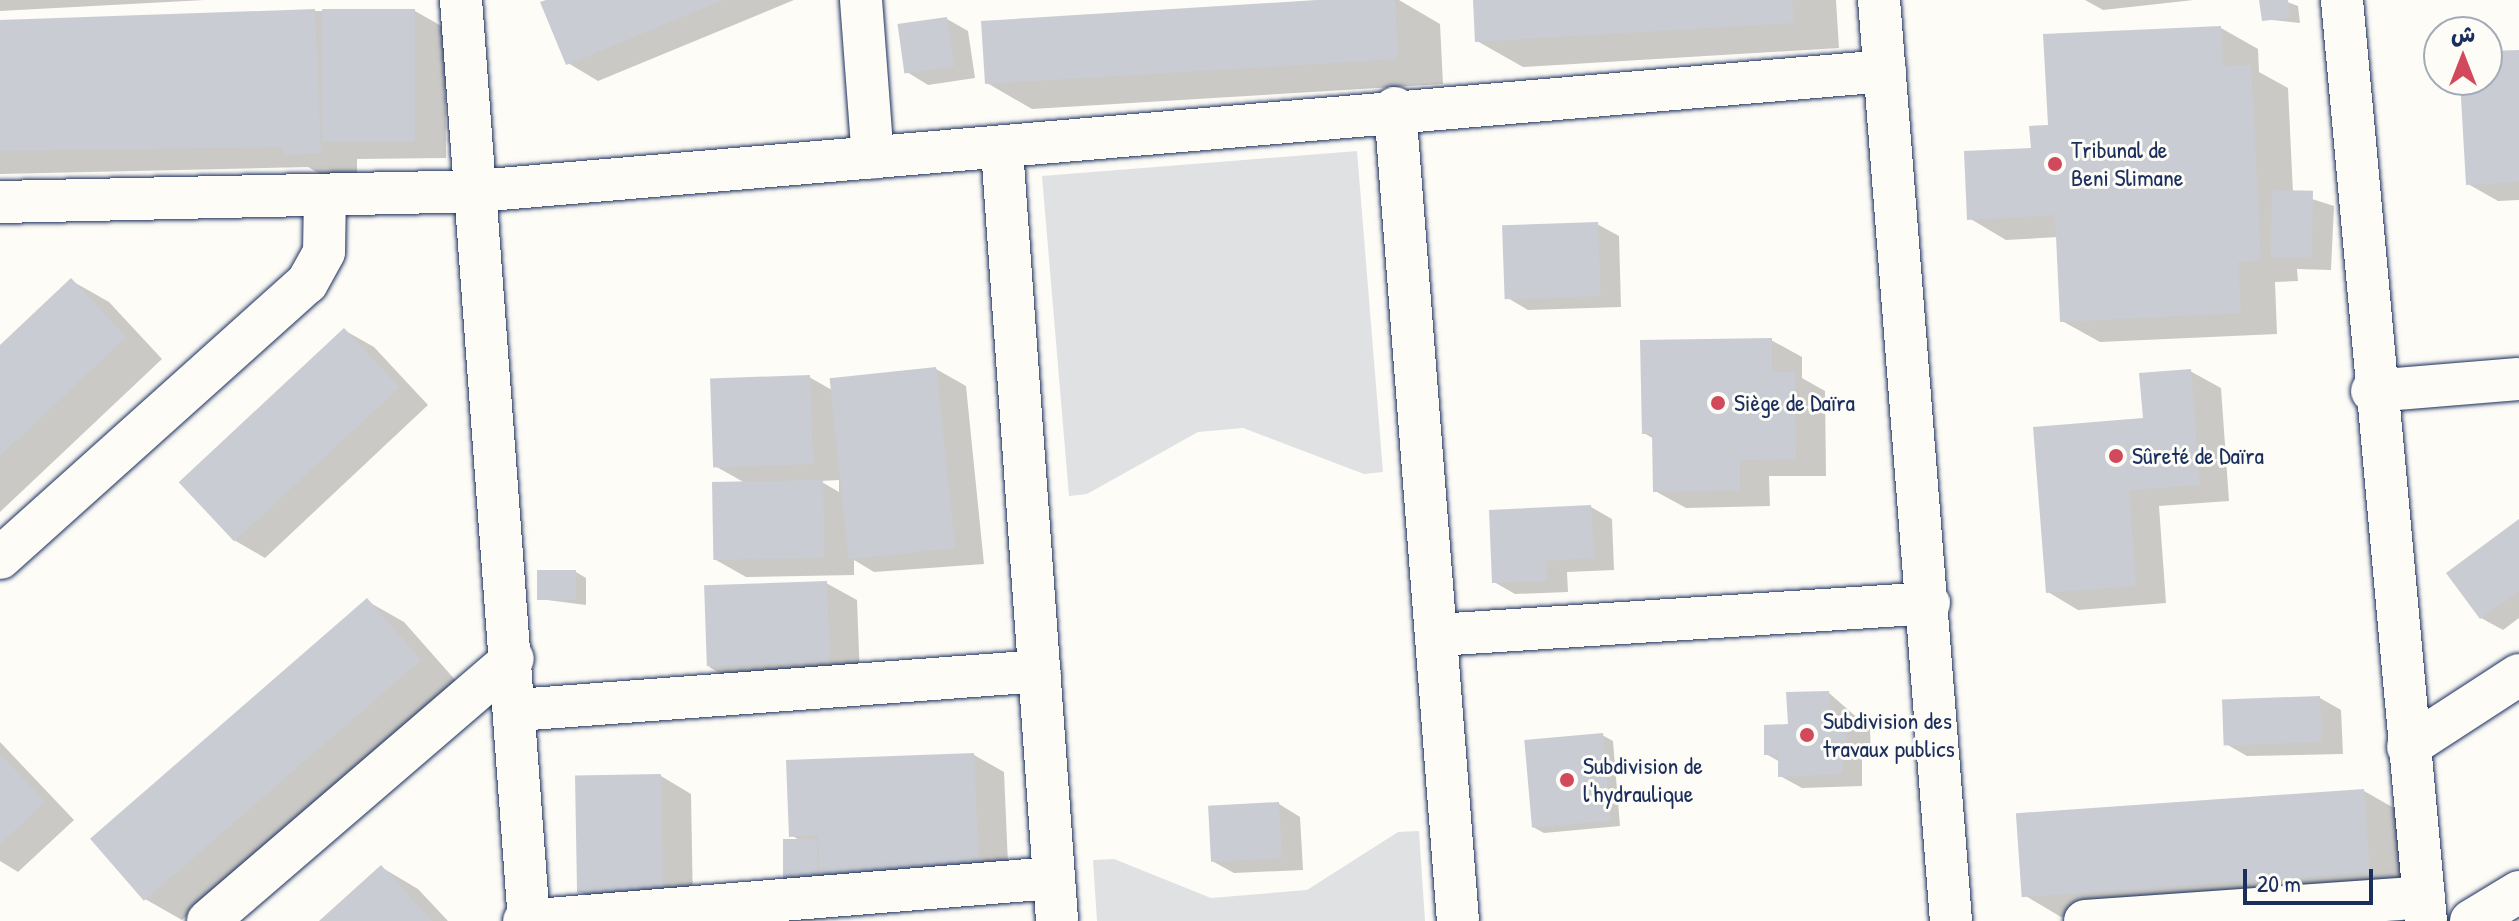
<!DOCTYPE html>
<html>
<head>
<meta charset="utf-8">
<style>
  body { margin:0 }
  #map { position:relative; width:2519px; height:921px; overflow:hidden; background:#fdfcf7; font-family:"Patrick Hand","Playpen Sans Arabic",sans-serif }
  div>[style] { position:absolute }
  .green>* { inset:0; background:#e0e1e3 }
  .shadow>* { inset:0; background:#0003 }
  .building>* { inset:0; background:#c9ccd3; transform-origin:0 0 }
  .roads { filter:drop-shadow(0 0 2px #1b2f5e) drop-shadow(0 0 2px #1b2f5e) }
  .minor>* { height:42px; margin:-21px; padding:0 21px; transform-origin:21px; border-radius:21px; background:#fdfcf7 }
  .dots>* { width:22px; height:22px; translate:-50% -50%; box-sizing:border-box; border:4px solid #fdfcf7; border-radius:50% }
  span { translate:-50% -50%; white-space:nowrap; text-align:center; line-height:1.15; -webkit-text-stroke:6px #fdfcf7; paint-order:stroke }
  .poi-label { font-size:24px; color:#1b2f5e }
  .left { translate:0 -50%; text-align:left }
  .north { position:absolute; left:2423px; top:16px; width:80px; height:80px; box-sizing:border-box; background:#fdfcf7; border:2px solid #a3aaba; border-radius:50%; rotate:0deg; font-size:22px; font-weight:700; line-height:32px; text-align:center; color:#1b2f5e }
  .north::after { content:''; display:block; margin:auto; width:28px; height:36px; background:#d1495b; clip-path:polygon(50% 0,100% 100%,50% 72%,0 100%) }
  .scale { position:absolute; left:2243px; top:869px; width:130px; height:36px; box-sizing:border-box; border:4px solid #1b2f5e; border-top:0; padding-left:10px; font-size:24px; line-height:28px; white-space:nowrap; color:#1b2f5e; -webkit-text-stroke:6px #fdfcf7; paint-order:stroke }
</style>
</head>
<body>
<div id="map">
  <div class="green">
    <div style="clip-path:polygon(1357px 151px,1383px 472px,1364px 474px,1243px 428px,1198px 432px,1087px 494px,1069px 496px,1042px 176px)"></div>
    <div style="clip-path:polygon(1419px 831px,1425px 921px,1097px 921px,1093px 860px,1114px 859px,1211px 898px,1307px 890px,1398px 832px)"></div>
  </div>
  <div class="shadow">
    <div style="clip-path:polygon(0 0,205px 0,0 11px)"></div>
    <div style="clip-path:polygon(551px 0,794px 0,598px 81px,568px 63px)"></div>
    <div style="clip-path:polygon(1349px 0,1399px 0,1440px 24px,1443px 84px,1032px 109px,987px 83px)"></div>
    <div style="clip-path:polygon(1475px 0,1836px 0,1839px 48px,1523px 67px,1477px 41px)"></div>
    <div style="clip-path:polygon(2085px 0,2194px 0,2103px 10px)"></div>
    <div style="clip-path:polygon(2282px 0,2298px 6px,2300px 23px,2264px 19px)"></div>
    <div style="clip-path:polygon(315px 11px,415px 11px,445px 28px,446px 158px,357px 159px,357px 173px,322px 175px,308px 167px,0 174px,0 22px)"></div>
    <div style="clip-path:polygon(947px 19px,968px 31px,975px 78px,928px 85px,907px 72px)"></div>
    <div style="clip-path:polygon(2221px 28px,2258px 49px,2259px 72px,2288px 88px,2293px 193px,2334px 206px,2331px 270px,2297px 269px,2298px 281px,2275px 282px,2277px 334px,2100px 342px,2062px 321px,2058px 237px,2006px 240px,1969px 218px,2050px 127px)"></div>
    <div style="clip-path:polygon(2519px 52px,2519px 200px,2498px 201px,2468px 184px,2462px 80px,2487px 80px,2487px 53px)"></div>
    <div style="clip-path:polygon(1597px 224px,1619px 236px,1621px 307px,1528px 310px,1506px 297px)"></div>
    <div style="clip-path:polygon(72px 281px,109px 302px,162px 359px,0 512px,0 348px)"></div>
    <div style="clip-path:polygon(344px 330px,374px 347px,428px 405px,265px 558px,234px 540px)"></div>
    <div style="clip-path:polygon(1771px 340px,1802px 357px,1802px 378px,1825px 391px,1826px 476px,1769px 476px,1770px 506px,1686px 508px,1655px 491px,1654px 439px,1644px 433px)"></div>
    <div style="clip-path:polygon(evenodd,936px 369px,966px 386px,984px 564px,874px 572px,854px 560px,854px 575px,746px 577px,716px 560px,747px 484px,715px 466px,809px 377px,832px 390px,936px 369px,839px 480px,839px 492px,820px 481px,839px 480px)"></div>
    <div style="clip-path:polygon(2190px 371px,2221px 388px,2229px 501px,2159px 506px,2166px 603px,2078px 610px,2048px 592px)"></div>
    <div style="clip-path:polygon(1591px 507px,1612px 519px,1614px 570px,1567px 572px,1568px 592px,1515px 594px,1494px 582px)"></div>
    <div style="clip-path:polygon(2519px 522px,2519px 618px,2503px 630px,2481px 618px)"></div>
    <div style="clip-path:polygon(576px 572px,586px 578px,586px 605px,539px 599px)"></div>
    <div style="clip-path:polygon(826px 583px,857px 600px,860px 678px,740px 684px,709px 667px)"></div>
    <div style="clip-path:polygon(367px 601px,404px 622px,457px 682px,182px 920px,145px 899px,92px 838px)"></div>
    <div style="clip-path:polygon(1829px 693px,1870px 729px,1871px 756px,1862px 756px,1862px 786px,1802px 788px,1780px 776px,1780px 762px,1766px 754px)"></div>
    <div style="clip-path:polygon(2320px 698px,2341px 710px,2343px 754px,2247px 756px,2226px 744px)"></div>
    <div style="clip-path:polygon(1602px 735px,1613px 741px,1620px 826px,1544px 833px,1533px 827px)"></div>
    <div style="clip-path:polygon(0 742px,74px 820px,18px 872px,0 861px)"></div>
    <div style="clip-path:polygon(974px 755px,1004px 772px,1009px 887px,795px 889px,801px 841px,791px 835px)"></div>
    <div style="clip-path:polygon(661px 776px,691px 794px,693px 907px,609px 908px,578px 890px)"></div>
    <div style="clip-path:polygon(2364px 791px,2401px 812px,2406px 894px,2061px 917px,2024px 895px)"></div>
    <div style="clip-path:polygon(1279px 804px,1300px 817px,1303px 870px,1234px 873px,1212px 861px)"></div>
    <div style="clip-path:polygon(381px 867px,418px 889px,448px 921px,322px 921px)"></div>
  </div>
  <div class="building">
    <div style="clip-path:polygon(546px 0,723px 0,566px 65px,540px 2px)"></div>
    <div style="clip-path:polygon(1317px 0,1395px 0,1398px 59px,985px 84px,981px 21px)"></div>
    <div style="clip-path:polygon(1473px 0,1792px 0,1794px 23px,1475px 42px)"></div>
    <div style="clip-path:polygon(2259px 0,2288px 0,2290px 18px,2262px 21px)"></div>
    <div style="clip-path:polygon(315px 9px,321px 153px,283px 155px,283px 147px,0 151px,0 20px)"></div>
    <div style="left:415px;top:9px;width:132px;height:93px;rotate:90deg"></div>
    <div style="left:947px;top:17px;width:50px;height:50px;rotate:82deg"></div>
    <div style="clip-path:polygon(2221px 26px,2223px 66px,2251px 65px,2261px 260px,2238px 262px,2241px 313px,2060px 322px,2055px 215px,1967px 220px,1964px 151px,2031px 148px,2029px 126px,2048px 125px,2043px 34px)"></div>
    <div style="clip-path:polygon(2519px 50px,2519px 182px,2466px 185px,2460px 80px,2487px 80px,2487px 51px)"></div>
    <div style="left:2272px;top:190px;width:41px;height:67px;rotate:1deg"></div>
    <div style="left:1598px;top:222px;width:74px;height:96px;rotate:88deg"></div>
    <div style="clip-path:polygon(71px 278px,126px 337px,0 456px,0 345px)"></div>
    <div style="left:344px;top:328px;width:81px;height:226px;rotate:47deg"></div>
    <div style="clip-path:polygon(1772px 338px,1772px 372px,1795px 372px,1796px 459px,1740px 460px,1740px 490px,1653px 492px,1652px 434px,1642px 434px,1640px 340px)"></div>
    <div style="left:936px;top:367px;width:182px;height:107px;rotate:84deg"></div>
    <div style="clip-path:polygon(2191px 369px,2200px 485px,2129px 490px,2136px 586px,2046px 593px,2033px 427px,2143px 418px,2139px 373px)"></div>
    <div style="left:810px;top:375px;width:89px;height:100px;rotate:88deg"></div>
    <div style="left:823px;top:480px;width:78px;height:111px;rotate:89deg"></div>
    <div style="clip-path:polygon(1591px 505px,1594px 558px,1546px 561px,1547px 581px,1492px 583px,1489px 510px)"></div>
    <div style="clip-path:polygon(2519px 519px,2519px 591px,2480px 619px,2446px 573px)"></div>
    <div style="left:537px;top:570px;width:39px;height:30px"></div>
    <div style="left:827px;top:581px;width:81px;height:123px;rotate:88deg"></div>
    <div style="left:367px;top:598px;width:82px;height:367px;rotate:49deg"></div>
    <div style="clip-path:polygon(1829px 691px,1831px 716px,1849px 715px,1842px 774px,1778px 777px,1778px 755px,1764px 755px,1764px 725px,1788px 724px,1786px 692px)"></div>
    <div style="left:2320px;top:696px;width:46px;height:98px;rotate:88deg"></div>
    <div style="left:1603px;top:733px;width:88px;height:79px;rotate:85deg"></div>
    <div style="clip-path:polygon(974px 753px,979px 871px,820px 878px,818px 835px,789px 837px,786px 760px)"></div>
    <div style="clip-path:polygon(0 754px,45px 802px,0 844px)"></div>
    <div style="left:661px;top:774px;width:117px;height:86px;rotate:89deg"></div>
    <div style="left:2364px;top:789px;width:84px;height:349px;rotate:86deg"></div>
    <div style="left:1279px;top:802px;width:56px;height:71px;rotate:87deg"></div>
    <div style="left:783px;top:839px;width:34px;height:45px"></div>
    <div style="clip-path:polygon(381px 865px,432px 921px,319px 921px)"></div>
  </div>
  <div class="roads">
    <div class="minor">
      <div style="left:461px;top:0;width:924px;rotate:85.78deg"></div>
      <div style="left:861px;top:0;width:158px;rotate:85.7deg"></div>
      <div style="left:1879px;top:0;width:924px;rotate:85.53deg"></div>
      <div style="left:2342px;top:0;width:925px;rotate:84.79deg"></div>
      <div style="left:1395px;top:108px;width:815px;rotate:85.57deg"></div>
      <div style="left:1002px;top:149px;width:774px;rotate:85.92deg"></div>
      <div style="left:0;top:202px;width:477px;rotate:-1.3deg"></div>
      <div style="left:477px;top:191px;width:1413px;rotate:-4.87deg"></div>
      <div style="left:2372px;top:391px;width:147px;rotate:-4.7deg"></div>
      <div style="left:0;top:558px;width:412px;rotate:-41.9deg"></div>
      <div style="left:307px;top:283px;width:35px;rotate:-61deg"></div>
      <div style="left:324px;top:252px;width:57px;rotate:-89deg"></div>
      <div style="left:1437px;top:635px;width:493px;rotate:-3.7deg"></div>
      <div style="left:517px;top:710px;width:524px;rotate:-4.26deg"></div>
      <div style="left:2408px;top:747px;width:132px;rotate:-33deg"></div>
      <div style="left:208px;top:921px;width:402px;rotate:-40.7deg"></div>
      <div style="left:524px;top:921px;width:531px;rotate:-4.65deg"></div>
      <div style="left:2085px;top:921px;width:340px;rotate:-4deg"></div>
      <div style="left:2471px;top:921px;width:56px;rotate:-31.1deg"></div>
    </div>
  </div>
  <div class="dots">
    <div style="left:2055px;top:164px;background:#d1495b"></div>
    <div style="left:1718px;top:403px;background:#d1495b"></div>
    <div style="left:2116px;top:456px;background:#d1495b"></div>
    <div style="left:1807px;top:735px;background:#d1495b"></div>
    <div style="left:1567px;top:780px;background:#d1495b"></div>
  </div>
  <div class="poi-label">
    <span class="left" style="left:2071px;top:164px">Tribunal de<br>Beni Slimane</span>
    <span class="left" style="left:1734px;top:403px">Siège de Daïra</span>
    <span class="left" style="left:2132px;top:456px">Sûreté de Daïra</span>
    <span class="left" style="left:1823px;top:735px">Subdivision des<br>travaux publics</span>
    <span class="left" style="left:1583px;top:780px">Subdivision de<br>l'hydraulique</span>
  </div>
  <div class="north">ش</div>
  <div class="scale">20 m</div>
</div>
</body>
</html>
